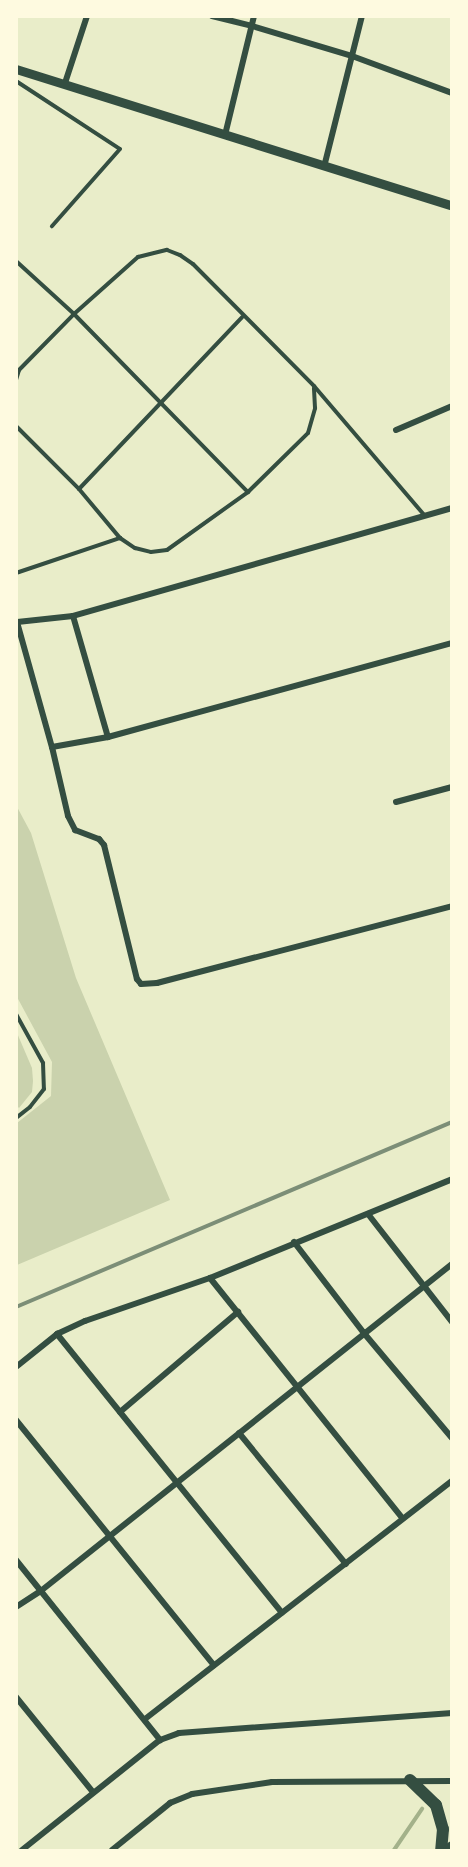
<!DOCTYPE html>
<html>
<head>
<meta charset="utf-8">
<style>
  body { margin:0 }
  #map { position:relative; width:468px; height:1867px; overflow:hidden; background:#e9edc9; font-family:Arial,sans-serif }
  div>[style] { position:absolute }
  .green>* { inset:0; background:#cad2ad }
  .stream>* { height:4px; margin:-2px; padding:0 2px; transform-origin:2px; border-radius:2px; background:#a3b18a }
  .service>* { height:4px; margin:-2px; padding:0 2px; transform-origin:2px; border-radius:2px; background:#344e41 }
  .minor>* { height:6px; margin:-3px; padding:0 3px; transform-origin:3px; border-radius:3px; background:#344e41 }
  .tertiary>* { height:9px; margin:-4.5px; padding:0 4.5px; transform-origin:4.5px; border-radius:4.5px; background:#344e41 }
  .trunk>* { height:12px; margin:-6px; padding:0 6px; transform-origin:6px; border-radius:6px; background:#344e41 }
  .rail>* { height:4px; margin:-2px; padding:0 2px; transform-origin:2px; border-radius:2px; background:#7c8e77 }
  span { translate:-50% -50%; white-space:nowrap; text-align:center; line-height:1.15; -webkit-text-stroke:5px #fefae0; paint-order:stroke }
  .frame { position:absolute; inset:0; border:18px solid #fefae0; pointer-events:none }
</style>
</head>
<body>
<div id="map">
  <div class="green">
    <div style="clip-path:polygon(16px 805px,31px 833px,76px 978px,170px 1200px,17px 1265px,17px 1123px,51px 1096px,52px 1062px,17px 997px)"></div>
    <div style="clip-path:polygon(17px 1033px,32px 1068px,33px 1081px,32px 1092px,19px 1108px,16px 1105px)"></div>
  </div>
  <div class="stream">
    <div style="left:394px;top:1850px;width:50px;rotate:-55.7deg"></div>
  </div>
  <div class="service">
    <div style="left:16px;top:81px;width:124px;rotate:33.2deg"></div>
    <div style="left:120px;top:149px;width:103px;rotate:131.4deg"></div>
    <div style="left:16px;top:261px;width:79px;rotate:42.4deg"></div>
    <div style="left:74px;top:314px;width:249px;rotate:45.7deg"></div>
    <div style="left:16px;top:380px;width:10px;rotate:-73deg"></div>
    <div style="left:19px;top:370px;width:78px;rotate:-45.5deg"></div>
    <div style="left:74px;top:314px;width:86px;rotate:-41.7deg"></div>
    <div style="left:138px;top:257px;width:30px;rotate:-14deg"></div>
    <div style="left:167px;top:250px;width:14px;rotate:21deg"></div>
    <div style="left:180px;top:255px;width:16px;rotate:35deg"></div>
    <div style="left:193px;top:264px;width:172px;rotate:45.2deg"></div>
    <div style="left:314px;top:386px;width:170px;rotate:49.5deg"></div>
    <div style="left:16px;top:426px;width:89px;rotate:45deg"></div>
    <div style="left:79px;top:489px;width:64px;rotate:50.1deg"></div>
    <div style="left:120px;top:538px;width:18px;rotate:34deg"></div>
    <div style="left:135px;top:548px;width:16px;rotate:14deg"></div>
    <div style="left:151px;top:552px;width:16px;rotate:-7deg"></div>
    <div style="left:167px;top:550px;width:100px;rotate:-35.6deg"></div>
    <div style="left:248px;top:492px;width:84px;rotate:-44.5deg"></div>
    <div style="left:308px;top:433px;width:26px;rotate:-74deg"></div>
    <div style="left:315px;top:408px;width:20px;rotate:-93deg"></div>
    <div style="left:79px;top:489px;width:237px;rotate:-46.5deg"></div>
    <div style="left:16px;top:573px;width:110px;rotate:-18.6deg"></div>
    <div style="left:16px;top:1014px;width:56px;rotate:61.1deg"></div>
    <div style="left:43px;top:1063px;width:26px;rotate:88deg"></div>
    <div style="left:44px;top:1089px;width:23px;rotate:128deg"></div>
    <div style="left:30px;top:1107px;width:18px;rotate:142deg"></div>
  </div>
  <div class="minor">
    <div style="left:212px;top:16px;width:41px;rotate:14deg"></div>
    <div style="left:252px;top:26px;width:104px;rotate:16.7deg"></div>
    <div style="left:352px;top:56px;width:107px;rotate:20.3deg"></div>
    <div style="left:65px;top:83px;width:71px;rotate:-71.8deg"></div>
    <div style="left:225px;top:135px;width:122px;rotate:-76.3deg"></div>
    <div style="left:324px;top:167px;width:156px;rotate:-75.9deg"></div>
    <div style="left:396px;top:430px;width:61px;rotate:-23.2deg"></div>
    <div style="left:452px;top:508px;width:394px;rotate:164.1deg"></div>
    <div style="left:73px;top:616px;width:56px;rotate:173.9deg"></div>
    <div style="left:17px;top:622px;width:130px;rotate:74.4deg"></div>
    <div style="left:52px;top:747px;width:71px;rotate:76.9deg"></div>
    <div style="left:68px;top:816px;width:16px;rotate:63deg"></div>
    <div style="left:75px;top:830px;width:26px;rotate:21deg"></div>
    <div style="left:99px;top:839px;width:8px;rotate:50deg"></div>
    <div style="left:104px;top:845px;width:138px;rotate:76.2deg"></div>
    <div style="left:137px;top:979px;width:6px;rotate:51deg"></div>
    <div style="left:141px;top:984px;width:16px;rotate:-4deg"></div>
    <div style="left:157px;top:983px;width:305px;rotate:-14.6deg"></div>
    <div style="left:73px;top:616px;width:126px;rotate:73.9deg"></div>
    <div style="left:52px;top:747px;width:57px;rotate:-10.1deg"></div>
    <div style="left:108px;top:737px;width:357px;rotate:-15.3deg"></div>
    <div style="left:396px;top:802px;width:58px;rotate:-15deg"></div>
    <div style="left:368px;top:1214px;width:137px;rotate:52.1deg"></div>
    <div style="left:294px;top:1242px;width:113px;rotate:52.5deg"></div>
    <div style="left:363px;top:1332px;width:138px;rotate:50deg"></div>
    <div style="left:210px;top:1278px;width:307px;rotate:51.3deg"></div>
    <div style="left:57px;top:1334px;width:358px;rotate:51.1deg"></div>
    <div style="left:16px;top:1367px;width:53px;rotate:-38.8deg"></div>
    <div style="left:57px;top:1334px;width:31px;rotate:-25deg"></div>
    <div style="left:85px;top:1321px;width:132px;rotate:-19deg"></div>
    <div style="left:210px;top:1278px;width:261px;rotate:-22.2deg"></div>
    <div style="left:120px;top:1412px;width:155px;rotate:-40.3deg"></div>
    <div style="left:16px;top:1420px;width:315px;rotate:51.1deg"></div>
    <div style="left:239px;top:1433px;width:169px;rotate:50.8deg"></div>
    <div style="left:16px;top:1560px;width:231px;rotate:51.3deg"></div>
    <div style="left:16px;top:1607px;width:31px;rotate:-33deg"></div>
    <div style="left:42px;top:1590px;width:524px;rotate:-38.49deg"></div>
    <div style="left:16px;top:1697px;width:122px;rotate:51deg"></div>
    <div style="left:145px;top:1719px;width:388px;rotate:-37.8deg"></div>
    <div style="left:22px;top:1850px;width:176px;rotate:-38.6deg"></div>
    <div style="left:160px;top:1740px;width:20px;rotate:-20deg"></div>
    <div style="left:179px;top:1733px;width:274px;rotate:-4.2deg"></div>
    <div style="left:112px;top:1850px;width:75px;rotate:-39deg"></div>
    <div style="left:170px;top:1803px;width:24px;rotate:-22deg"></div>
    <div style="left:192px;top:1794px;width:81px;rotate:-8.5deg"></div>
    <div style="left:272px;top:1782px;width:180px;rotate:-0.3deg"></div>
  </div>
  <div class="tertiary">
    <div style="left:16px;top:69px;width:457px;rotate:17.4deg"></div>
  </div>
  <div class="trunk">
    <div style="left:410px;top:1780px;width:36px;rotate:44deg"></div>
    <div style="left:436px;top:1805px;width:25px;rotate:74deg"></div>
    <div style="left:443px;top:1829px;width:21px;rotate:95deg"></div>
    <div style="left:449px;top:1850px;width:4px;rotate:-45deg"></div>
  </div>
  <div class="rail">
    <div style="left:16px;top:1307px;width:474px;rotate:-23deg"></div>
  </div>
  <div class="frame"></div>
</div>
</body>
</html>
